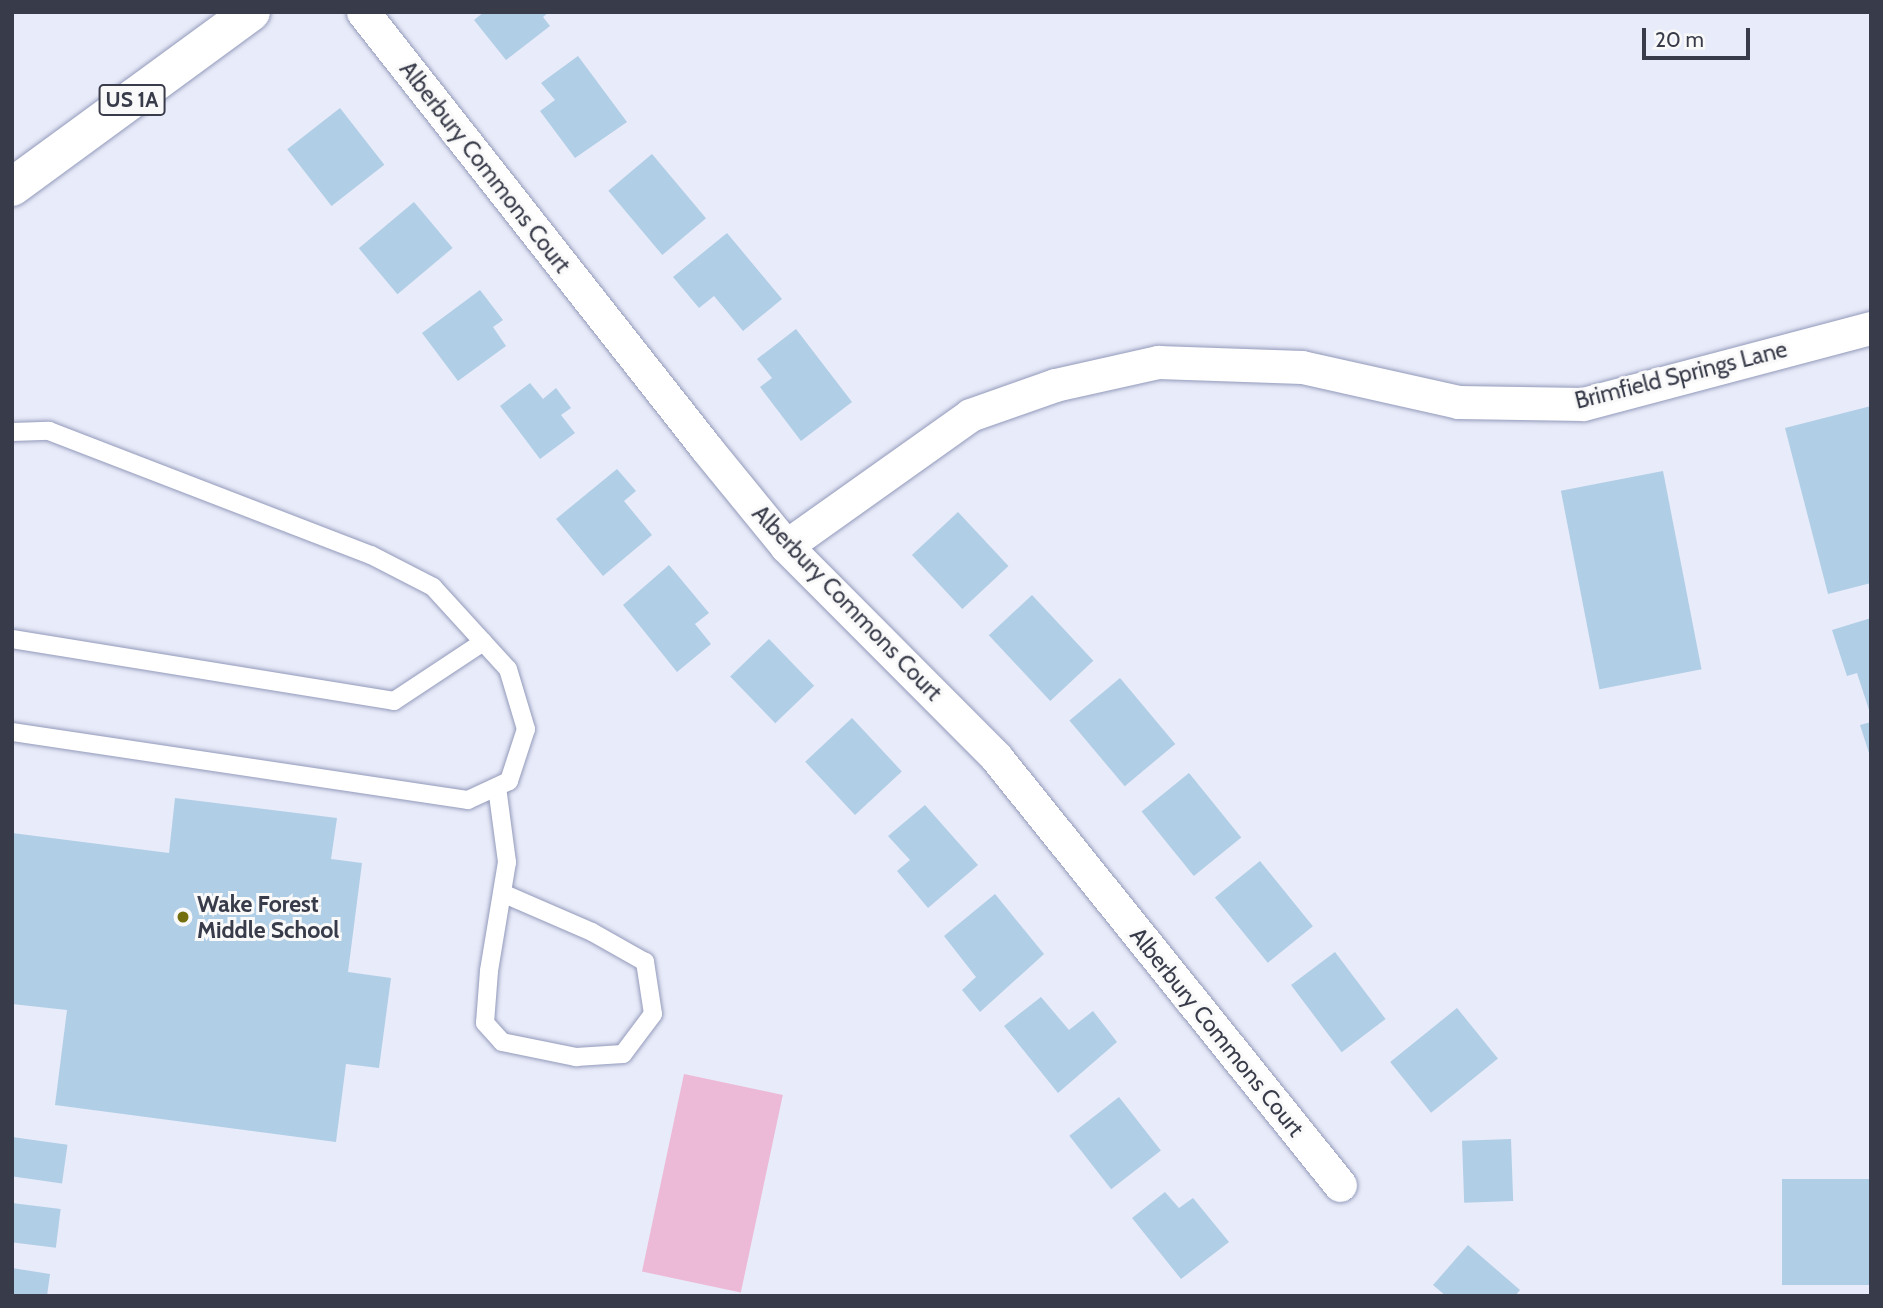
<!DOCTYPE html>
<html>
<head>
<meta charset="utf-8">
<style>
  body { margin:0 }
  #map { position:relative; width:1883px; height:1308px; overflow:hidden; background:#e8ebf9; font-family:Cabin,sans-serif }
  div>[style] { position:absolute }
  .green>* { inset:0; background:#ecb9d6; transform-origin:0 0 }
  .building>* { inset:0; background:#b0cee6; transform-origin:0 0 }
  .roads { filter:drop-shadow(0 0 2px #939aba) drop-shadow(0 0 2px #939aba) }
  .service>* { height:18px; margin:-9px; padding:0 9px; transform-origin:9px; border-radius:9px; background:#fff }
  .minor>* { height:33px; margin:-16.5px; padding:0 16.5px; transform-origin:16.5px; border-radius:16.5px; background:#fff }
  .primary>* { height:38px; margin:-19px; padding:0 19px; transform-origin:19px; border-radius:19px; background:#fff }
  .dots>* { width:19px; height:19px; translate:-50% -50%; box-sizing:border-box; border:4px solid #f9f9f9; border-radius:50% }
  span { translate:-50% -50%; white-space:nowrap; text-align:center; line-height:1.15; -webkit-text-stroke:6px #f9f9f9; paint-order:stroke }
  .shield-label span { padding:2px 5px; background:#f9f9f9; border:2px solid; border-radius:5px; -webkit-text-stroke-width:0 }
  .shield-label { font-size:21px; color:#383b49; font-weight:700 }
  .street-label { font-size:23px; color:#383b49 }
  .poi-label { font-size:23px; color:#383b49; font-weight:700 }
  .left { translate:0 -50%; text-align:left }
  .frame { position:absolute; inset:0; border:14px solid #383b49; pointer-events:none }
  .scale { position:absolute; left:1642px; top:28px; width:108px; height:32px; box-sizing:border-box; border:4px solid #383b49; border-top:0; padding-left:9px; font-size:21px; line-height:24px; white-space:nowrap; color:#383b49; -webkit-text-stroke:5px #f9f9f9; paint-order:stroke }
</style>
</head>
<body>
<div id="map">
  <div class="green">
    <div style="left:684px;top:1074px;width:101px;height:202px;rotate:12deg"></div>
  </div>
  <div class="building">
    <div style="clip-path:polygon(484px 12px,549px 12px,543px 17px,550px 26px,506px 60px,474px 20px)"></div>
    <div style="clip-path:polygon(578px 56px,627px 122px,575px 158px,540px 111px,555px 100px,541px 83px)"></div>
    <div style="left:340px;top:108px;width:72px;height:67px;rotate:52deg"></div>
    <div style="left:652px;top:154px;width:84px;height:57px;rotate:50deg"></div>
    <div style="left:414px;top:202px;width:60px;height:72px;rotate:50deg"></div>
    <div style="clip-path:polygon(727px 233px,782px 299px,743px 331px,714px 296px,699px 308px,673px 277px)"></div>
    <div style="clip-path:polygon(480px 290px,503px 320px,493px 327px,506px 346px,458px 381px,422px 333px)"></div>
    <div style="clip-path:polygon(796px 329px,852px 402px,801px 441px,760px 387px,772px 378px,757px 359px)"></div>
    <div style="clip-path:polygon(530px 383px,543px 399px,556px 388px,571px 408px,561px 415px,575px 433px,540px 459px,500px 406px)"></div>
    <div style="clip-path:polygon(1871px 406px,1871px 583px,1828px 594px,1785px 428px)"></div>
    <div style="clip-path:polygon(617px 469px,636px 491px,624px 501px,652px 535px,603px 576px,556px 519px)"></div>
    <div style="left:1663px;top:471px;width:202px;height:104px;rotate:79deg"></div>
    <div style="left:958px;top:512px;width:74px;height:63px;rotate:47deg"></div>
    <div style="clip-path:polygon(669px 565px,709px 613px,695px 624px,711px 644px,677px 672px,623px 605px)"></div>
    <div style="left:1032px;top:595px;width:90px;height:59px;rotate:47deg"></div>
    <div style="clip-path:polygon(1871px 618px,1871px 713px,1870px 713px,1857px 673px,1847px 676px,1832px 630px)"></div>
    <div style="left:769px;top:639px;width:65px;height:54px;rotate:46deg"></div>
    <div style="left:1120px;top:678px;width:86px;height:66px;rotate:50deg"></div>
    <div style="left:852px;top:718px;width:73px;height:64px;rotate:47deg"></div>
    <div style="clip-path:polygon(1871px 722px,1871px 756px,1870px 756px,1860px 725px)"></div>
    <div style="left:1189px;top:773px;width:83px;height:61px;rotate:51deg"></div>
    <div style="clip-path:polygon(175px 798px,337px 818px,331px 859px,362px 863px,348px 972px,391px 978px,379px 1068px,346px 1064px,336px 1142px,55px 1105px,67px 1010px,12px 1004px,12px 833px,169px 853px)"></div>
    <div style="clip-path:polygon(925px 805px,978px 865px,928px 908px,897px 871px,910px 860px,888px 836px)"></div>
    <div style="left:1260px;top:861px;width:84px;height:58px;rotate:51deg"></div>
    <div style="clip-path:polygon(995px 894px,1044px 954px,980px 1012px,962px 990px,976px 977px,944px 936px)"></div>
    <div style="left:1335px;top:952px;width:84px;height:55px;rotate:53deg"></div>
    <div style="clip-path:polygon(1041px 997px,1069px 1030px,1093px 1011px,1117px 1042px,1058px 1093px,1004px 1026px)"></div>
    <div style="left:1457px;top:1008px;width:65px;height:86px;rotate:51deg"></div>
    <div style="left:1119px;top:1097px;width:68px;height:63px;rotate:52deg"></div>
    <div style="left:12px;top:1137px;width:56px;height:39px;rotate:8deg"></div>
    <div style="left:1511px;top:1139px;width:62px;height:49px;rotate:88deg"></div>
    <div style="left:1871px;top:1179px;width:106px;height:89px;rotate:90deg"></div>
    <div style="clip-path:polygon(1165px 1192px,1179px 1208px,1193px 1198px,1229px 1242px,1181px 1279px,1132px 1218px)"></div>
    <div style="left:12px;top:1203px;width:49px;height:39px;rotate:7deg"></div>
    <div style="clip-path:polygon(1468px 1245px,1520px 1290px,1515px 1296px,1446px 1296px,1433px 1285px)"></div>
    <div style="clip-path:polygon(12px 1268px,50px 1274px,47px 1296px,12px 1296px)"></div>
  </div>
  <div class="roads">
    <div class="service">
      <div style="left:12px;top:432px;width:37px;rotate:-2deg"></div>
      <div style="left:49px;top:431px;width:345px;rotate:21.1deg"></div>
      <div style="left:371px;top:555px;width:70px;rotate:27.3deg"></div>
      <div style="left:433px;top:587px;width:111px;rotate:47.6deg"></div>
      <div style="left:508px;top:669px;width:63px;rotate:73.3deg"></div>
      <div style="left:526px;top:729px;width:55px;rotate:108.1deg"></div>
      <div style="left:509px;top:781px;width:45px;rotate:155.1deg"></div>
      <div style="left:468px;top:800px;width:461px;rotate:-171.5deg"></div>
      <div style="left:12px;top:639px;width:387px;rotate:9.2deg"></div>
      <div style="left:394px;top:701px;width:107px;rotate:-33.5deg"></div>
      <div style="left:497px;top:787px;width:76px;rotate:82.4deg"></div>
      <div style="left:507px;top:862px;width:110px;rotate:99.4deg"></div>
      <div style="left:489px;top:971px;width:52px;rotate:94.4deg"></div>
      <div style="left:485px;top:1023px;width:25px;rotate:48deg"></div>
      <div style="left:502px;top:1042px;width:76px;rotate:11.5deg"></div>
      <div style="left:576px;top:1057px;width:47px;rotate:-3.7deg"></div>
      <div style="left:623px;top:1054px;width:50px;rotate:-53.1deg"></div>
      <div style="left:653px;top:1014px;width:53px;rotate:-98.7deg"></div>
      <div style="left:645px;top:962px;width:61px;rotate:-150.5deg"></div>
      <div style="left:592px;top:932px;width:98px;rotate:-156.6deg"></div>
    </div>
    <div class="minor">
      <div style="left:363px;top:12px;width:556px;rotate:51.79deg"></div>
      <div style="left:707px;top:449px;width:125px;rotate:50.8deg"></div>
      <div style="left:786px;top:546px;width:298px;rotate:45.1deg"></div>
      <div style="left:996px;top:757px;width:549px;rotate:51.21deg"></div>
      <div style="left:786px;top:546px;width:226px;rotate:-35.4deg"></div>
      <div style="left:970px;top:415px;width:90px;rotate:-19.4deg"></div>
      <div style="left:1055px;top:385px;width:106px;rotate:-12.6deg"></div>
      <div style="left:1158px;top:362px;width:144px;rotate:2deg"></div>
      <div style="left:1302px;top:367px;width:160px;rotate:12.6deg"></div>
      <div style="left:1458px;top:402px;width:125px;rotate:0.9deg"></div>
      <div style="left:1583px;top:404px;width:298px;rotate:-14.8deg"></div>
    </div>
    <div class="primary">
      <div style="left:12px;top:187px;width:296px;rotate:-36.2deg"></div>
    </div>
  </div>
  <div class="dots">
    <div style="left:183px;top:917px;background:#736f0f"></div>
  </div>
  <div class="shield-label">
    <span style="left:132px;top:100px">US 1A</span>
  </div>
  <div class="street-label">
    <span style="left:485px;top:167px;rotate:52deg">Alberbury Commons Court</span>
    <span style="left:1681px;top:375px;rotate:-14deg">Brimfield Springs Lane</span>
    <span style="left:847px;top:603px;rotate:46deg">Alberbury Commons Court</span>
    <span style="left:1217px;top:1032px;rotate:51deg">Alberbury Commons Court</span>
  </div>
  <div class="poi-label">
    <span class="left" style="left:197px;top:917px">Wake Forest<br>Middle School</span>
  </div>
  <div class="frame"></div>
  <div class="scale">20 m</div>
</div>
</body>
</html>
